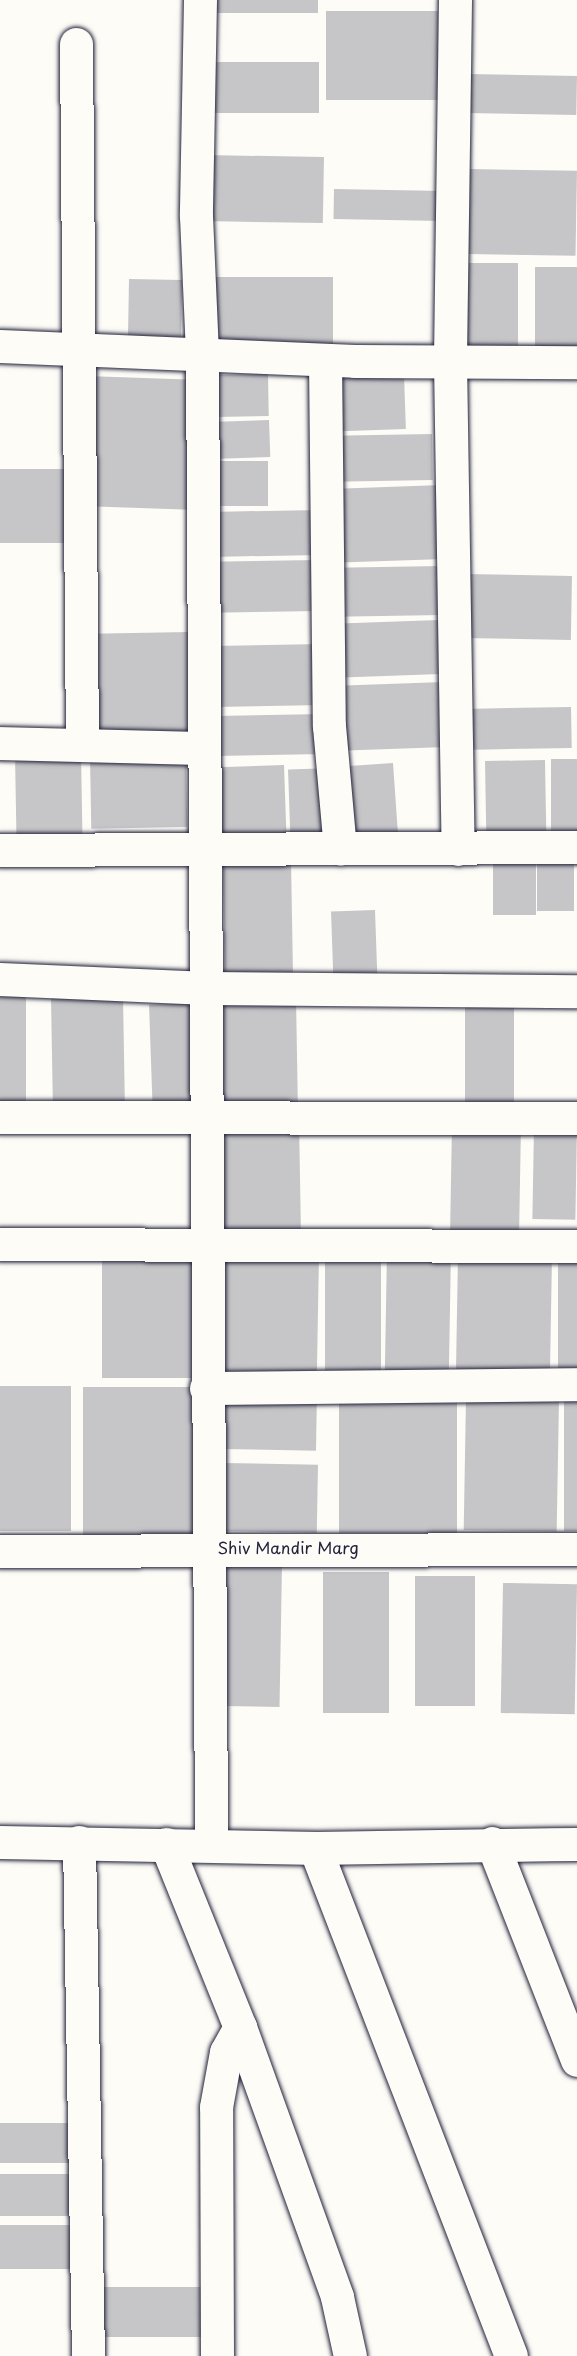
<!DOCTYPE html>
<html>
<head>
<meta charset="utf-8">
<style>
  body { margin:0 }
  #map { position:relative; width:577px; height:2356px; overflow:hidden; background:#fdfcf7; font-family:"Playpen Sans",sans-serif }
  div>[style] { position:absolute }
  .building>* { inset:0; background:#c6c6c8; transform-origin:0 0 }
  .roads { filter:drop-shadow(0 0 2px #22223b) drop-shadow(0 0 2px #22223b) }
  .minor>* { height:33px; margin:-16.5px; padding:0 16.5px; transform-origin:16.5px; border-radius:16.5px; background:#fdfcf7 }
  span { translate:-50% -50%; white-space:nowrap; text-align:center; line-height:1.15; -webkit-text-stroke:5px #fdfcf7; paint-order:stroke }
  .street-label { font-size:16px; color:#22223b }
</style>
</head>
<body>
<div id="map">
  <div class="building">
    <div style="left:210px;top:0;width:108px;height:13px"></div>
    <div style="left:326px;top:11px;width:112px;height:89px"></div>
    <div style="left:204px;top:62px;width:115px;height:51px"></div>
    <div style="left:467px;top:74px;width:110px;height:39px;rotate:1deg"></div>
    <div style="left:204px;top:155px;width:120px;height:66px;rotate:1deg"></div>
    <div style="left:470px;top:169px;width:107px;height:85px;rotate:1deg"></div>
    <div style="left:334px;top:189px;width:109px;height:30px;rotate:1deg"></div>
    <div style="left:466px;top:263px;width:52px;height:88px"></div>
    <div style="left:535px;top:267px;width:42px;height:85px"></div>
    <div style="left:212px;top:277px;width:121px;height:69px"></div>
    <div style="left:129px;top:279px;width:53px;height:64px;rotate:1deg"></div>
    <div style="left:268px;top:374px;width:42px;height:52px;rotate:89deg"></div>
    <div style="left:404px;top:375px;width:54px;height:66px;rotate:88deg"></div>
    <div style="left:86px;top:376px;width:109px;height:130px;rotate:2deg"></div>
    <div style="left:269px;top:420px;width:37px;height:51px;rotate:88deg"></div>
    <div style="left:432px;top:434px;width:46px;height:99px;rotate:89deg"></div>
    <div style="left:268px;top:461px;width:45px;height:54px;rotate:90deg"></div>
    <div style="left:0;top:469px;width:74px;height:74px"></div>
    <div style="left:442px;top:485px;width:74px;height:112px;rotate:88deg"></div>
    <div style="left:320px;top:510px;width:45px;height:111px;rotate:89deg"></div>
    <div style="left:317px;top:560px;width:51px;height:106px;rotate:89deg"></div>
    <div style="left:441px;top:566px;width:49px;height:106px;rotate:89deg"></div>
    <div style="left:464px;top:574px;width:108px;height:64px;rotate:1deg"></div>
    <div style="left:439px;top:620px;width:54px;height:106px;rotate:88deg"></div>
    <div style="left:189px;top:632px;width:107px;height:99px;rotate:89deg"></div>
    <div style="left:322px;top:644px;width:61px;height:109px;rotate:89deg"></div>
    <div style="left:444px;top:682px;width:65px;height:114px;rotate:88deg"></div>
    <div style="left:571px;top:707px;width:41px;height:108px;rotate:89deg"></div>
    <div style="left:324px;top:714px;width:40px;height:108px;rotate:89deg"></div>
    <div style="left:81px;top:753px;width:85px;height:66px;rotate:89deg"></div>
    <div style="left:186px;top:755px;width:72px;height:96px;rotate:89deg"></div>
    <div style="left:551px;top:759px;width:26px;height:79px"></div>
    <div style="left:545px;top:760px;width:82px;height:60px;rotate:89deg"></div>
    <div style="left:393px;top:763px;width:74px;height:55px;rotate:86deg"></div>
    <div style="left:284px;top:765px;width:76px;height:66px;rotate:88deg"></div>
    <div style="left:334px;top:768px;width:75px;height:46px;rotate:88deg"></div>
    <div style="left:536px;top:855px;width:60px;height:43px;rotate:90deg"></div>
    <div style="left:537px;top:858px;width:37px;height:53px"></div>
    <div style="left:291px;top:860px;width:124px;height:68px;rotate:89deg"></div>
    <div style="left:375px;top:910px;width:65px;height:44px;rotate:88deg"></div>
    <div style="left:0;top:997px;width:26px;height:113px"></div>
    <div style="left:123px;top:997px;width:115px;height:72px;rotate:89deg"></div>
    <div style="left:296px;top:998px;width:110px;height:80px;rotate:89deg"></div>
    <div style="left:201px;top:1003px;width:103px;height:52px;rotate:88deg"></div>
    <div style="left:465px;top:1005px;width:49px;height:98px"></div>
    <div style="left:299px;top:1121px;width:116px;height:83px;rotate:89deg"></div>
    <div style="left:452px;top:1123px;width:69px;height:107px;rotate:1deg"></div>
    <div style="left:534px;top:1126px;width:43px;height:93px;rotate:1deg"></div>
    <div style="left:195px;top:1248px;width:130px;height:93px;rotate:90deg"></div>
    <div style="left:387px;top:1249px;width:64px;height:122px;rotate:1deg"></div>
    <div style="left:217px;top:1252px;width:102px;height:131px;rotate:1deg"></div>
    <div style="left:325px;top:1255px;width:56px;height:124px"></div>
    <div style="left:458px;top:1255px;width:94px;height:116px;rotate:1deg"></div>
    <div style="left:558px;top:1259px;width:19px;height:117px"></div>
    <div style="left:0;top:1386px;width:71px;height:145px"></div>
    <div style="left:83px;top:1387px;width:115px;height:148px"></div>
    <div style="left:221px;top:1390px;width:96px;height:59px;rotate:1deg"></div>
    <div style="left:564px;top:1392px;width:13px;height:139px"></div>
    <div style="left:339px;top:1396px;width:118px;height:137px"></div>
    <div style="left:466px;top:1398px;width:93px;height:132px;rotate:1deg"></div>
    <div style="left:221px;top:1463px;width:97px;height:68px;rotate:1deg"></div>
    <div style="left:223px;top:1564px;width:59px;height:142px;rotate:1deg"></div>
    <div style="left:323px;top:1572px;width:66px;height:141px"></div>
    <div style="left:415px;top:1576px;width:60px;height:130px"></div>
    <div style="left:503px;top:1583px;width:74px;height:130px;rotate:1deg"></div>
    <div style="left:0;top:2123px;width:70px;height:40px"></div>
    <div style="left:0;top:2174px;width:75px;height:42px"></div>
    <div style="left:79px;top:2225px;width:44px;height:79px;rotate:90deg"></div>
    <div style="left:100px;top:2287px;width:107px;height:50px"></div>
  </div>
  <div class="roads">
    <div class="minor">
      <div style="left:200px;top:0;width:216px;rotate:91.1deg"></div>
      <div style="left:196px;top:216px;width:140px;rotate:87.5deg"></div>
      <div style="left:202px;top:356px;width:1487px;rotate:89.65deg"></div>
      <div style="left:455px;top:0;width:361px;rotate:90.8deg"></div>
      <div style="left:450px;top:361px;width:488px;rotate:89.1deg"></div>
      <div style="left:76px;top:44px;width:701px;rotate:89.51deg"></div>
      <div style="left:0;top:346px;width:355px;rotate:2.4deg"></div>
      <div style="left:355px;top:361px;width:222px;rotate:0.3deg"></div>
      <div style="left:325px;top:360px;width:366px;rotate:89.4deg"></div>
      <div style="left:329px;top:726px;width:123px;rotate:84.9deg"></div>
      <div style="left:0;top:743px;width:204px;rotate:1.4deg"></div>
      <div style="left:0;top:850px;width:577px;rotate:-0.3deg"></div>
      <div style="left:0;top:979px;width:208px;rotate:2.5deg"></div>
      <div style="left:208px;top:988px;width:369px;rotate:0.5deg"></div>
      <div style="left:0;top:1117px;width:577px;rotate:0.1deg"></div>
      <div style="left:0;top:1244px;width:577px;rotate:0.2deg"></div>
      <div style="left:206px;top:1388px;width:371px;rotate:-0.6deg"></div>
      <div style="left:0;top:1551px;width:577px;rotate:-0.2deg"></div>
      <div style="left:0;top:1842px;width:315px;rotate:1.1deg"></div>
      <div style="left:315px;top:1848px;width:544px;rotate:68.9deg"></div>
      <div style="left:79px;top:1842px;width:514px;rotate:89deg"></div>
      <div style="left:492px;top:1843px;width:233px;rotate:68.6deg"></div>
      <div style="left:166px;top:1844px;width:197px;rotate:68deg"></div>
      <div style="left:240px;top:2027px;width:287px;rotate:70.2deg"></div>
      <div style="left:337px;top:2297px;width:60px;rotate:77.6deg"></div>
      <div style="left:315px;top:1848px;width:262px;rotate:-0.9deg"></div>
      <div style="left:217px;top:2356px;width:249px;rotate:-90.2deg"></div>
      <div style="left:216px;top:2107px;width:56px;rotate:-79.7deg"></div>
      <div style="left:226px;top:2052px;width:29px;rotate:-61deg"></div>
    </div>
  </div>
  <div class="street-label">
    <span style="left:288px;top:1547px">Shiv Mandir Marg</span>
  </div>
</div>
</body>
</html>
